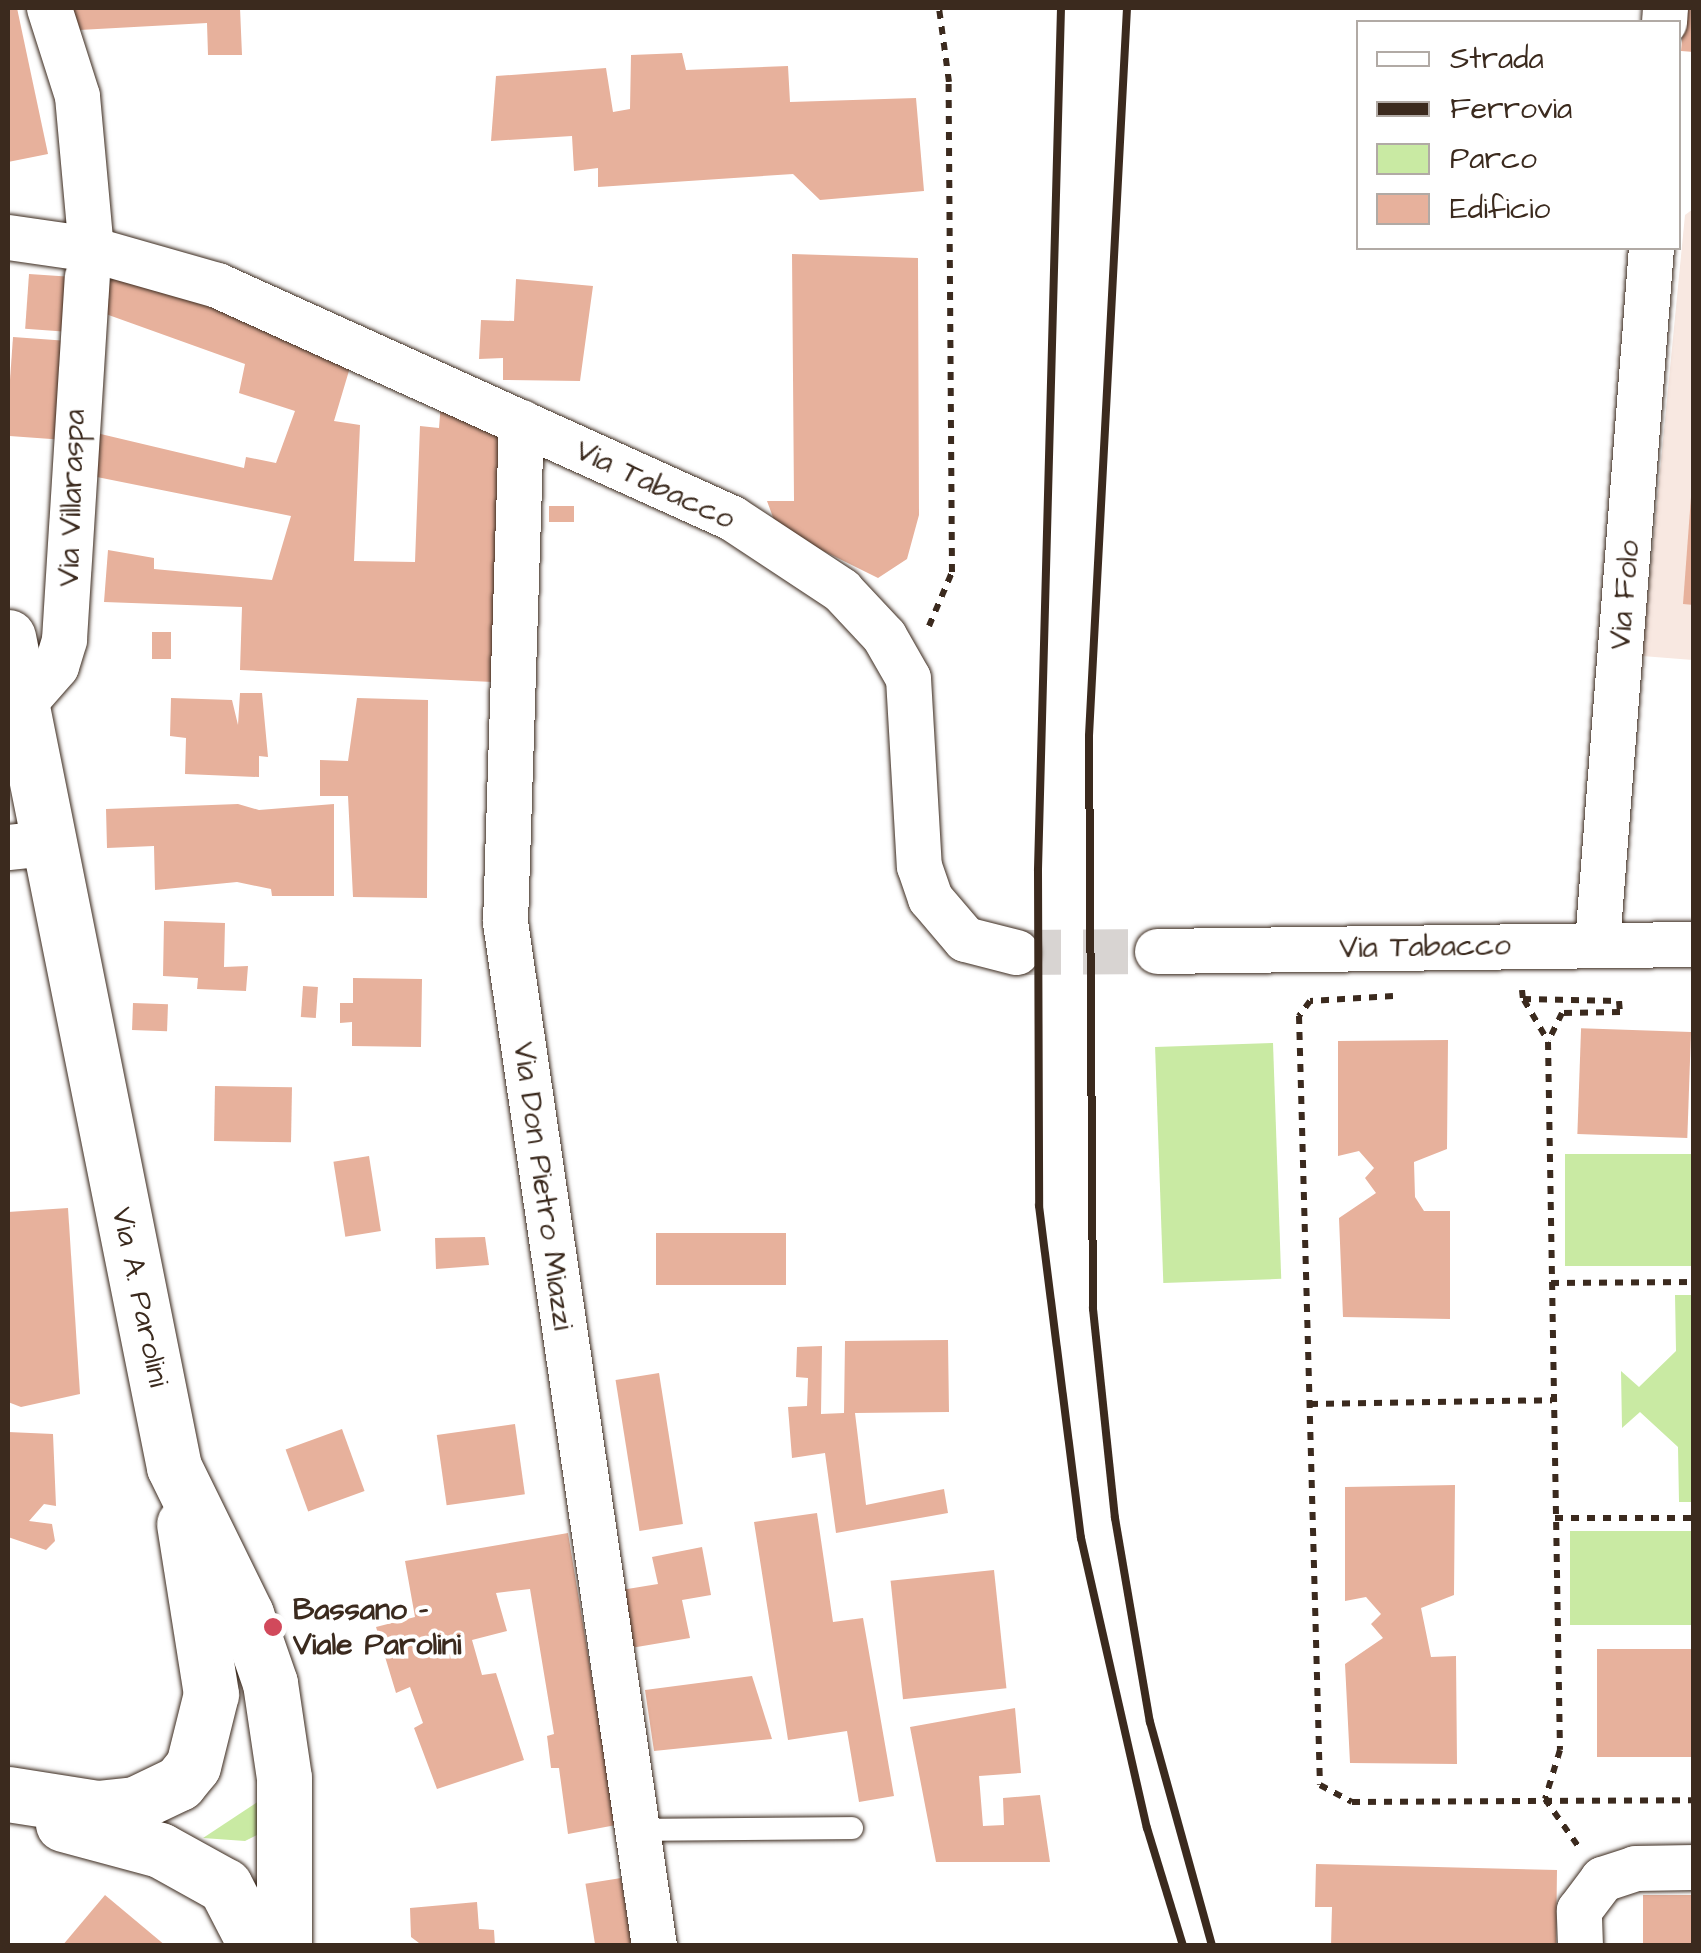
<!DOCTYPE html>
<html>
<head>
<meta charset="utf-8">
<style>
  body { margin:0 }
  #map { position:relative; width:1701px; height:1953px; overflow:hidden; background:#fff; font-family:"Architects Daughter",sans-serif }
  div>[style] { position:absolute }
  .built>* { inset:0; background:#f8e8e1 }
  .green>* { inset:0; background:#c9eaa3; transform-origin:0 0 }
  .building>* { inset:0; background:#e7b19c; transform-origin:0 0 }
  .street-tunnel>* { height:45px; margin-top:-22.5px; transform-origin:0; background:repeating-linear-gradient(90deg,#d8d4d2 0 45px,transparent 0 67px) }
  .path>* { height:6px; margin-top:-3px; transform-origin:0; background:repeating-linear-gradient(90deg,#3b2a1e 0 8px,transparent 0 16px) }
  .roads { filter:drop-shadow(0 0 2px #3b2a1e) drop-shadow(0 0 2px #3b2a1e) }
  .lane>* { height:22px; margin:-11px; padding:0 11px; transform-origin:11px; border-radius:11px; background:#fff }
  .street>* { height:45px; margin:-22.5px; padding:0 22.5px; transform-origin:22.5px; border-radius:22.5px; background:#fff }
  .secondary>* { height:55px; margin:-27.5px; padding:0 27.5px; transform-origin:27.5px; border-radius:27.5px; background:#fff }
  .rail>* { height:8px; margin:-4px; padding:0 4px; transform-origin:4px; border-radius:4px; background:#3b2a1e }
  .dots>* { width:28px; height:28px; translate:-50% -50%; box-sizing:border-box; border:5px solid #fff; border-radius:50% }
  span { translate:-50% -50%; white-space:nowrap; text-align:center; line-height:1.15; -webkit-text-stroke:8px #fff; paint-order:stroke }
  .street-label { font-size:30px; color:#3b2a1e }
  .poi-label { font-size:30px; color:#3b2a1e; font-weight:700 }
  .left { translate:0 -50%; text-align:left }
  .frame { position:absolute; inset:0; border:10px solid #3b2a1e; pointer-events:none }
  .legend { position:absolute; left:1356px; top:20px; width:325px; height:230px; box-sizing:border-box; background:#fff; border:2px solid #b1aaa5; margin:0; padding:12px 18px; list-style:none; font-size:30px; color:#3b2a1e }
  .legend li { display:flex; align-items:center; gap:20px; height:50px }
  .legend b { width:50px; border:2px solid #b1aaa5 }
</style>
</head>
<body>
<div id="map">
  <div class="built">
    <div style="clip-path:polygon(1693px 209px,1693px 660px,1642px 656px,1685px 215px)"></div>
  </div>
  <div class="green">
    <div style="left:1273px;top:1043px;width:236px;height:118px;rotate:88deg"></div>
    <div style="left:1693px;top:1154px;width:112px;height:128px;rotate:90deg"></div>
    <div style="clip-path:polygon(1675px 1295px,1693px 1295px,1693px 1502px,1679px 1502px,1678px 1447px,1640px 1412px,1622px 1428px,1621px 1371px,1639px 1387px,1676px 1351px)"></div>
    <div style="left:1693px;top:1531px;width:94px;height:123px;rotate:90deg"></div>
    <div style="clip-path:polygon(268px 1795px,267px 1830px,245px 1841px,203px 1838px)"></div>
  </div>
  <div class="building">
    <div style="clip-path:polygon(8px 8px,17px 8px,48px 154px,8px 162px)"></div>
    <div style="clip-path:polygon(55px 8px,240px 8px,242px 55px,208px 55px,207px 23px,61px 31px)"></div>
    <div style="clip-path:polygon(1685px 8px,1694px 8px,1694px 52px,1681px 51px)"></div>
    <div style="clip-path:polygon(682px 53px,686px 70px,788px 66px,790px 102px,916px 98px,924px 191px,820px 200px,793px 174px,598px 187px,598px 168px,574px 171px,572px 136px,491px 141px,496px 76px,606px 68px,613px 112px,630px 109px,631px 55px)"></div>
    <div style="clip-path:polygon(792px 254px,918px 258px,919px 515px,907px 559px,878px 578px,777px 528px,767px 501px,794px 501px)"></div>
    <div style="clip-path:polygon(114px 263px,351px 364px,334px 421px,360px 425px,354px 561px,415px 562px,420px 426px,439px 428px,441px 402px,501px 428px,493px 682px,240px 670px,242px 607px,104px 602px,108px 550px,154px 558px,154px 569px,272px 580px,291px 516px,82px 474px,88px 431px,244px 468px,246px 457px,276px 463px,295px 411px,239px 393px,245px 364px,103px 313px)"></div>
    <div style="left:29px;top:274px;width:41px;height:55px;rotate:4deg"></div>
    <div style="clip-path:polygon(516px 279px,593px 286px,580px 381px,503px 380px,503px 358px,479px 359px,481px 320px,514px 321px)"></div>
    <div style="left:13px;top:337px;width:52px;height:99px;rotate:4deg"></div>
    <div style="clip-path:polygon(1691px 497px,1694px 497px,1694px 605px,1683px 604px)"></div>
    <div style="left:574px;top:506px;width:16px;height:25px;rotate:90deg"></div>
    <div style="left:152px;top:632px;width:19px;height:27px"></div>
    <div style="clip-path:polygon(240px 693px,262px 693px,268px 757px,259px 756px,259px 777px,185px 774px,186px 738px,170px 736px,171px 698px,232px 700px,238px 725px)"></div>
    <div style="clip-path:polygon(357px 698px,428px 700px,427px 898px,353px 897px,348px 796px,320px 796px,320px 760px,348px 761px)"></div>
    <div style="clip-path:polygon(238px 804px,259px 810px,334px 804px,334px 896px,272px 896px,271px 889px,237px 882px,155px 890px,154px 846px,107px 848px,106px 809px)"></div>
    <div style="clip-path:polygon(164px 921px,225px 923px,224px 967px,248px 966px,246px 991px,197px 989px,198px 978px,163px 976px)"></div>
    <div style="clip-path:polygon(353px 978px,422px 979px,421px 1047px,352px 1046px,352px 1022px,340px 1023px,340px 1003px,353px 1003px)"></div>
    <div style="left:303px;top:986px;width:15px;height:31px;rotate:4deg"></div>
    <div style="left:133px;top:1003px;width:35px;height:27px;rotate:2deg"></div>
    <div style="left:1691px;top:1032px;width:106px;height:110px;rotate:92deg"></div>
    <div style="clip-path:polygon(1448px 1040px,1447px 1149px,1414px 1162px,1415px 1197px,1424px 1211px,1450px 1211px,1450px 1319px,1343px 1317px,1339px 1218px,1376px 1193px,1365px 1178px,1374px 1168px,1359px 1151px,1338px 1156px,1338px 1041px)"></div>
    <div style="left:215px;top:1086px;width:77px;height:55px;rotate:1deg"></div>
    <div style="left:369px;top:1156px;width:76px;height:36px;rotate:81deg"></div>
    <div style="clip-path:polygon(68px 1208px,80px 1394px,21px 1407px,8px 1402px,8px 1212px)"></div>
    <div style="left:656px;top:1233px;width:130px;height:52px"></div>
    <div style="clip-path:polygon(485px 1237px,489px 1265px,436px 1269px,435px 1238px)"></div>
    <div style="clip-path:polygon(948px 1340px,949px 1412px,855px 1413px,866px 1505px,944px 1489px,948px 1513px,836px 1533px,825px 1453px,792px 1458px,788px 1407px,807px 1406px,808px 1378px,796px 1377px,797px 1347px,822px 1346px,821px 1414px,844px 1413px,845px 1341px)"></div>
    <div style="left:659px;top:1373px;width:153px;height:44px;rotate:81deg"></div>
    <div style="left:515px;top:1424px;width:71px;height:79px;rotate:82deg"></div>
    <div style="left:342px;top:1429px;width:66px;height:60px;rotate:70deg"></div>
    <div style="clip-path:polygon(8px 1432px,53px 1434px,56px 1506px,44px 1504px,29px 1521px,52px 1524px,55px 1541px,46px 1550px,8px 1537px)"></div>
    <div style="clip-path:polygon(1455px 1485px,1454px 1595px,1421px 1608px,1431px 1657px,1456px 1656px,1457px 1764px,1350px 1763px,1345px 1664px,1383px 1638px,1371px 1624px,1381px 1614px,1366px 1597px,1345px 1601px,1345px 1487px)"></div>
    <div style="clip-path:polygon(817px 1513px,833px 1622px,863px 1618px,894px 1796px,859px 1802px,847px 1731px,788px 1740px,754px 1522px)"></div>
    <div style="clip-path:polygon(568px 1533px,616px 1825px,568px 1834px,559px 1768px,551px 1768px,547px 1736px,554px 1734px,530px 1589px,496px 1593px,507px 1631px,472px 1640px,482px 1675px,496px 1673px,524px 1760px,437px 1789px,414px 1728px,423px 1723px,410px 1687px,396px 1693px,376px 1627px,415px 1617px,405px 1561px)"></div>
    <div style="clip-path:polygon(702px 1547px,711px 1595px,682px 1600px,690px 1638px,625px 1649px,615px 1591px,658px 1584px,652px 1557px)"></div>
    <div style="left:994px;top:1570px;width:119px;height:104px;rotate:84deg"></div>
    <div style="left:1694px;top:1649px;width:108px;height:97px;rotate:90deg"></div>
    <div style="clip-path:polygon(752px 1676px,772px 1739px,654px 1751px,645px 1690px)"></div>
    <div style="clip-path:polygon(1015px 1708px,1021px 1773px,979px 1776px,983px 1826px,1004px 1825px,1003px 1798px,1040px 1795px,1050px 1862px,936px 1862px,910px 1727px)"></div>
    <div style="clip-path:polygon(1316px 1864px,1557px 1870px,1556px 1946px,1331px 1946px,1332px 1907px,1315px 1907px)"></div>
    <div style="left:621px;top:1878px;width:69px;height:36px;rotate:81deg"></div>
    <div style="clip-path:polygon(105px 1895px,166px 1946px,62px 1946px)"></div>
    <div style="left:1643px;top:1895px;width:51px;height:51px"></div>
    <div style="clip-path:polygon(477px 1902px,479px 1929px,494px 1930px,495px 1946px,423px 1946px,411px 1937px,410px 1908px)"></div>
  </div>
  <div class="street-tunnel">
    <div style="left:1016px;top:952px;width:141px;rotate:-0.4deg"></div>
  </div>
  <div class="path">
    <div style="left:929px;top:626px;width:59px;rotate:-66.9deg"></div>
    <div style="left:952px;top:572px;width:490px;rotate:-90.4deg"></div>
    <div style="left:949px;top:82px;width:75px;rotate:-97.7deg"></div>
    <div style="left:1522px;top:990px;width:9px;rotate:84deg"></div>
    <div style="left:1523px;top:999px;width:96px;rotate:1.2deg"></div>
    <div style="left:1619px;top:1001px;width:11px;rotate:85deg"></div>
    <div style="left:1620px;top:1012px;width:58px;rotate:179deg"></div>
    <div style="left:1562px;top:1013px;width:32px;rotate:116deg"></div>
    <div style="left:1548px;top:1042px;width:708px;rotate:89.03deg"></div>
    <div style="left:1560px;top:1750px;width:51px;rotate:107deg"></div>
    <div style="left:1545px;top:1799px;width:57px;rotate:54.9deg"></div>
    <div style="left:1393px;top:996px;width:83px;rotate:176.6deg"></div>
    <div style="left:1310px;top:1001px;width:19px;rotate:126deg"></div>
    <div style="left:1299px;top:1016px;width:769px;rotate:88.44deg"></div>
    <div style="left:1320px;top:1785px;width:36px;rotate:28deg"></div>
    <div style="left:1352px;top:1802px;width:342px;rotate:-0.3deg"></div>
    <div style="left:1524px;top:1000px;width:48px;rotate:59.7deg"></div>
    <div style="left:1551px;top:1283px;width:143px;rotate:-0.4deg"></div>
    <div style="left:1310px;top:1404px;width:242px;rotate:-0.9deg"></div>
    <div style="left:1555px;top:1518px;width:139px"></div>
  </div>
  <div class="roads">
    <div class="lane">
      <div style="left:638px;top:1830px;width:214px;rotate:-0.5deg"></div>
    </div>
    <div class="street">
      <div style="left:49px;top:8px;width:92px;rotate:72.3deg"></div>
      <div style="left:77px;top:96px;width:154px;rotate:84.8deg"></div>
      <div style="left:1664px;top:22px;width:14px;rotate:-86deg"></div>
      <div style="left:8px;top:237px;width:84px;rotate:8.2deg"></div>
      <div style="left:91px;top:249px;width:131px;rotate:15.9deg"></div>
      <div style="left:217px;top:285px;width:565px;rotate:24.34deg"></div>
      <div style="left:732px;top:518px;width:131px;rotate:33.4deg"></div>
      <div style="left:841px;top:590px;width:63px;rotate:46.9deg"></div>
      <div style="left:884px;top:636px;width:48px;rotate:60.3deg"></div>
      <div style="left:908px;top:678px;width:188px;rotate:86.7deg"></div>
      <div style="left:919px;top:866px;width:34px;rotate:71deg"></div>
      <div style="left:930px;top:898px;width:54px;rotate:49.5deg"></div>
      <div style="left:965px;top:939px;width:53px;rotate:14.3deg"></div>
      <div style="left:521px;top:422px;width:500px;rotate:91.83deg"></div>
      <div style="left:505px;top:922px;width:1035px;rotate:81.72deg"></div>
      <div style="left:21px;top:706px;width:53px;rotate:-48.8deg"></div>
      <div style="left:56px;top:666px;width:28px;rotate:-73deg"></div>
      <div style="left:64px;top:639px;width:363px;rotate:-86.4deg"></div>
      <div style="left:8px;top:847px;width:38px;rotate:-6deg"></div>
      <div style="left:1597px;top:943px;width:697px;rotate:-85.56deg"></div>
      <div style="left:1157px;top:951px;width:537px;rotate:-0.75deg"></div>
      <div style="left:1580px;top:1946px;width:36px;rotate:-92deg"></div>
      <div style="left:1579px;top:1910px;width:39px;rotate:-53deg"></div>
      <div style="left:1602px;top:1879px;width:35px;rotate:-18deg"></div>
      <div style="left:1635px;top:1868px;width:59px;rotate:-1deg"></div>
    </div>
    <div class="secondary">
      <div style="left:8px;top:637px;width:846px;rotate:78.69deg"></div>
      <div style="left:174px;top:1467px;width:164px;rotate:63.9deg"></div>
      <div style="left:246px;top:1614px;width:73px;rotate:70.8deg"></div>
      <div style="left:270px;top:1683px;width:96px;rotate:81.6deg"></div>
      <div style="left:284px;top:1778px;width:168px;rotate:90deg"></div>
      <div style="left:8px;top:1794px;width:90px;rotate:8.9deg"></div>
      <div style="left:97px;top:1808px;width:38px;rotate:-6deg"></div>
      <div style="left:135px;top:1804px;width:49px;rotate:-25.5deg"></div>
      <div style="left:179px;top:1783px;width:22px;rotate:-51deg"></div>
      <div style="left:193px;top:1766px;width:74px;rotate:-76deg"></div>
      <div style="left:211px;top:1694px;width:172px;rotate:-99deg"></div>
      <div style="left:63px;top:1824px;width:100px;rotate:15deg"></div>
      <div style="left:160px;top:1850px;width:74px;rotate:29deg"></div>
      <div style="left:225px;top:1886px;width:68px;rotate:62.7deg"></div>
    </div>
  </div>
  <div class="rail">
    <div style="left:1061px;top:8px;width:863px;rotate:91.53deg"></div>
    <div style="left:1038px;top:871px;width:335px;rotate:89.8deg"></div>
    <div style="left:1039px;top:1206px;width:335px;rotate:82.8deg"></div>
    <div style="left:1081px;top:1538px;width:297px;rotate:77.2deg"></div>
    <div style="left:1147px;top:1828px;width:123px;rotate:73deg"></div>
    <div style="left:1127px;top:8px;width:729px;rotate:92.99deg"></div>
    <div style="left:1089px;top:736px;width:573px;rotate:89.6deg"></div>
    <div style="left:1093px;top:1309px;width:210px;rotate:84deg"></div>
    <div style="left:1115px;top:1518px;width:207px;rotate:80.3deg"></div>
    <div style="left:1150px;top:1722px;width:232px;rotate:74.5deg"></div>
  </div>
  <div class="dots">
    <div style="left:273px;top:1627px;background:#d1495b"></div>
  </div>
  <div class="street-label">
    <span style="left:655px;top:485px;rotate:25deg">Via Tabacco</span>
    <span style="left:72px;top:498px;rotate:-88deg">Via Villaraspa</span>
    <span style="left:1625px;top:595px;rotate:-85deg">Via Folo</span>
    <span style="left:1425px;top:947px;rotate:-1deg">Via Tabacco</span>
    <span style="left:543px;top:1186px;rotate:82deg">Via Don Pietro Miazzi</span>
    <span style="left:140px;top:1297px;rotate:78deg">Via A. Parolini</span>
  </div>
  <div class="poi-label">
    <span class="left" style="left:293px;top:1627px">Bassano -<br>Viale Parolini</span>
  </div>
  <div class="frame"></div>
  <ul class="legend">
  <li><b style="height:12px;background:#fff"></b>Strada</li>
  <li><b style="height:12px;background:#3b2a1e"></b>Ferrovia</li>
  <li><b style="height:28px;background:#c9eaa3"></b>Parco</li>
  <li><b style="height:28px;background:#e7b19c"></b>Edificio</li>
  </ul>
</div>
</body>
</html>
